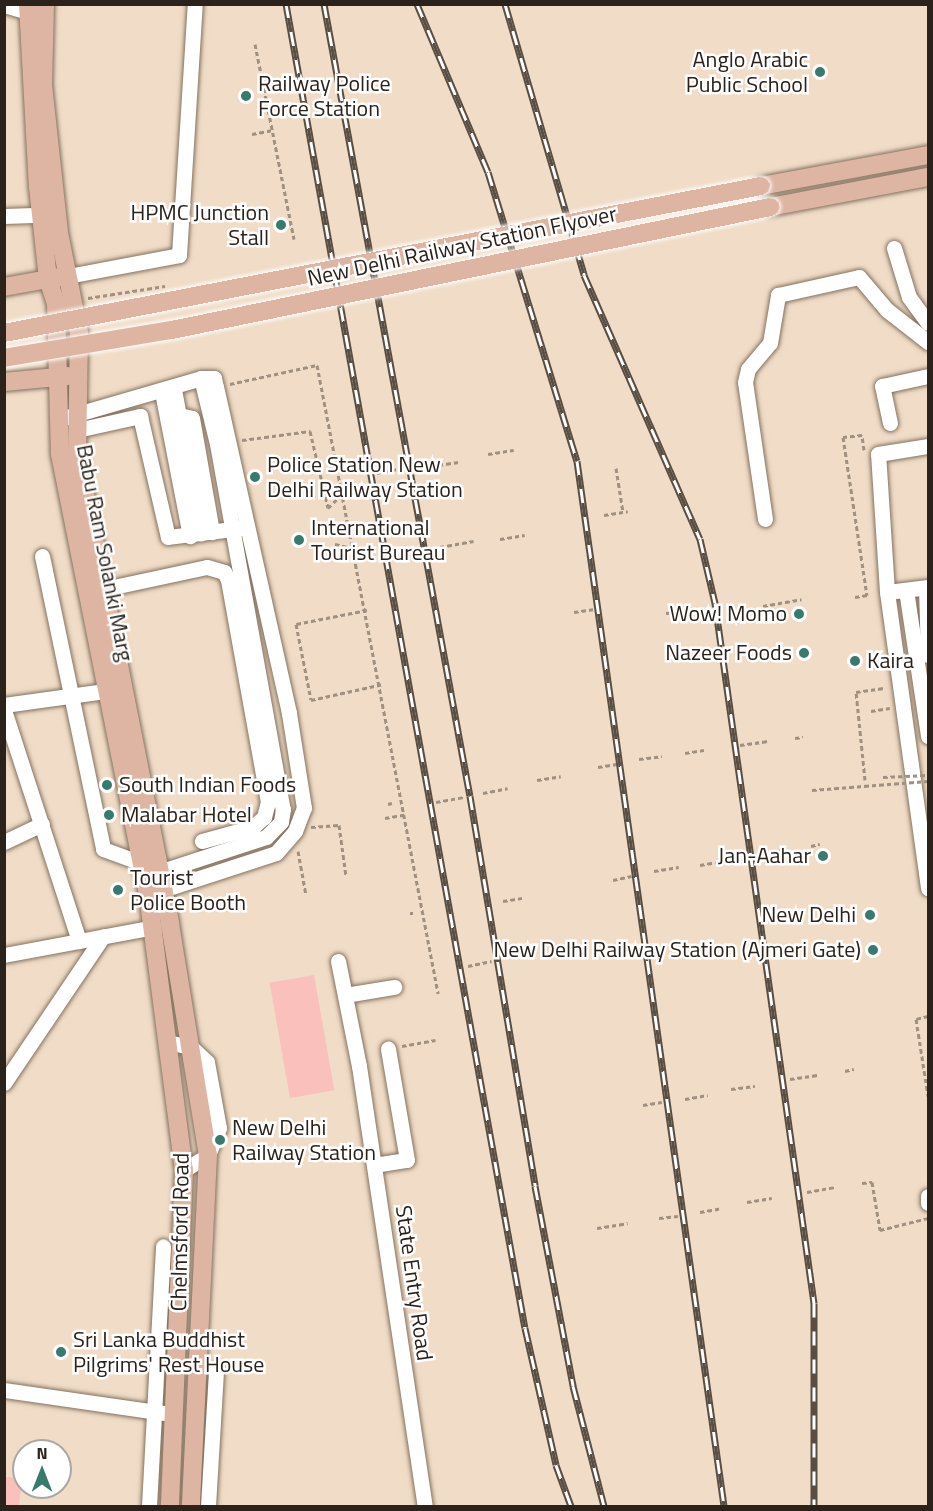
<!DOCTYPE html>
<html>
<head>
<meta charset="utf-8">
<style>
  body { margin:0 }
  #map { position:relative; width:933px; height:1511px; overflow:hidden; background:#f0dcc7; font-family:"Titillium Web",sans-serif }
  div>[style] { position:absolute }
  .green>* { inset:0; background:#fac0bb; transform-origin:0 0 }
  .path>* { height:3px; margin-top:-1.5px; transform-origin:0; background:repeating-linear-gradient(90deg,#9f9081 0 4.5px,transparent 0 7.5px) }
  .roads { filter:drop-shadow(0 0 2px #84725f) drop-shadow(0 0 2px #84725f) }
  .minor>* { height:15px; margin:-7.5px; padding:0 7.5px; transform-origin:7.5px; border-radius:7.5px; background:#fff }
  .major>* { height:18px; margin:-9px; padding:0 9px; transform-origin:9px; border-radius:9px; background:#ddb5a2 }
  .rail>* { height:7px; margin-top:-3.5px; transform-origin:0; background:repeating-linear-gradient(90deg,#fff 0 14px,#594e44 0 28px); box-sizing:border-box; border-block:2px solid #594e44 }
  .path-bridge>* { height:3px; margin-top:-1.5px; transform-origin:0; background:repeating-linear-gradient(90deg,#9f9081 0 4.5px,transparent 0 7.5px) }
  .bridges { filter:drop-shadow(0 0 2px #fff) drop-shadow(0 0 2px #fff) }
  .major-bridge>* { height:18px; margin:-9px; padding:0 9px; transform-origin:9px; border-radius:9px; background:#ddb5a2 }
  .dots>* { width:16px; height:16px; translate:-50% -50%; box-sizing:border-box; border:3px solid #fff; border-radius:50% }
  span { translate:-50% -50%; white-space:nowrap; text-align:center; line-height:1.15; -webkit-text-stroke:5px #fff; paint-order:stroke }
  .poi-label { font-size:22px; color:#2a221b }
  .right { translate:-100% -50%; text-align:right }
  .left { translate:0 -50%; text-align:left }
  .street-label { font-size:22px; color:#2a221b }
  .frame { position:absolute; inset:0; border:6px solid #2a221b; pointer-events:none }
  .north { position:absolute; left:12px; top:1439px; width:60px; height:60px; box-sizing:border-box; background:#fff; border:2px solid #aaa7a4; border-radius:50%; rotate:0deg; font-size:16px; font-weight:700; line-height:24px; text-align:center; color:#2a221b }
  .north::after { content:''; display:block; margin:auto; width:21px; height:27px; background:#377b6e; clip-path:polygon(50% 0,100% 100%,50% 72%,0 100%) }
</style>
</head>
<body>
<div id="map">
  <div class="green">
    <div style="left:314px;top:975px;width:117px;height:45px;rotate:80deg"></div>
    <div style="clip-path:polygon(5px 1477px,22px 1478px,19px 1506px,5px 1506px)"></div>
  </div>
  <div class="path">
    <div style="left:255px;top:44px;width:199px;rotate:78.7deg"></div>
    <div style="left:252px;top:134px;width:20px;rotate:-11deg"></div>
    <div style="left:88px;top:298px;width:78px;rotate:-8.9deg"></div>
    <div style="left:230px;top:384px;width:89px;rotate:-12.3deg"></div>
    <div style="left:317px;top:365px;width:640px;rotate:79.09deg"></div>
    <div style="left:242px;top:440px;width:69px;rotate:-7.5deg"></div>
    <div style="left:310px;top:431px;width:79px;rotate:76.8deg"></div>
    <div style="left:864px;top:450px;width:15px;rotate:-98deg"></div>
    <div style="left:862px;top:435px;width:19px;rotate:174deg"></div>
    <div style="left:843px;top:437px;width:160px;rotate:81.4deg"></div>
    <div style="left:488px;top:454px;width:26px;rotate:-9deg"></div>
    <div style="left:424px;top:467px;width:37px;rotate:-8deg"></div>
    <div style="left:616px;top:468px;width:45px;rotate:81deg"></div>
    <div style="left:377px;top:473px;width:25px;rotate:-11deg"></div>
    <div style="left:328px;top:508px;width:21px;rotate:-45deg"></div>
    <div style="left:604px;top:515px;width:24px;rotate:-9deg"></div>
    <div style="left:500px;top:539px;width:25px;rotate:-9deg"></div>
    <div style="left:335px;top:544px;width:21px;rotate:14deg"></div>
    <div style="left:440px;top:547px;width:34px;rotate:-10deg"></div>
    <div style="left:391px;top:556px;width:27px;rotate:-8deg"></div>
    <div style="left:855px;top:597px;width:13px;rotate:-9deg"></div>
    <div style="left:763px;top:606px;width:39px;rotate:-10deg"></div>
    <div style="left:367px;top:610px;width:72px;rotate:168.8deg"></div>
    <div style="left:296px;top:624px;width:77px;rotate:78.8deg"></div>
    <div style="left:311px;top:700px;width:74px;rotate:-12.5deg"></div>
    <div style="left:574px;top:612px;width:21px;rotate:-8deg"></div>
    <div style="left:666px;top:613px;width:19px;rotate:-6deg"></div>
    <div style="left:871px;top:711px;width:19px;rotate:-9deg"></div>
    <div style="left:795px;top:738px;width:8px;rotate:-7deg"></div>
    <div style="left:740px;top:745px;width:28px;rotate:-8deg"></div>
    <div style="left:685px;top:753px;width:20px;rotate:-9deg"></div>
    <div style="left:639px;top:759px;width:23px;rotate:-7deg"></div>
    <div style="left:598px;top:767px;width:19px;rotate:-9deg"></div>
    <div style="left:537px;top:780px;width:24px;rotate:-9deg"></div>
    <div style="left:865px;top:780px;width:88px;rotate:-95.8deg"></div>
    <div style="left:856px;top:692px;width:30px;rotate:-8deg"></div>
    <div style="left:483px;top:793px;width:25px;rotate:-11deg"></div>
    <div style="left:436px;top:802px;width:28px;rotate:-10deg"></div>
    <div style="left:388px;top:804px;width:4px;rotate:-14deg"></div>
    <div style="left:385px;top:818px;width:22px;rotate:-10deg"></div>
    <div style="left:311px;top:827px;width:28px;rotate:-4deg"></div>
    <div style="left:339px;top:825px;width:51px;rotate:82.2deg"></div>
    <div style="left:811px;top:846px;width:9px;rotate:-13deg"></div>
    <div style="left:298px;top:851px;width:45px;rotate:79.7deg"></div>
    <div style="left:757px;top:854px;width:28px;rotate:-10deg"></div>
    <div style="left:700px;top:865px;width:22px;rotate:-10deg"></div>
    <div style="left:654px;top:871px;width:25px;rotate:-9deg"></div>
    <div style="left:613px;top:880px;width:19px;rotate:-12deg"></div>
    <div style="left:503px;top:901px;width:20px;rotate:-9deg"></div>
    <div style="left:410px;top:913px;width:3px"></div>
    <div style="left:468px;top:966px;width:24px;rotate:-12deg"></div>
    <div style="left:928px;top:1016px;width:12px;rotate:166deg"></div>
    <div style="left:916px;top:1019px;width:78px;rotate:81.1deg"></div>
    <div style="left:402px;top:1046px;width:34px;rotate:-10deg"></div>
    <div style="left:845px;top:1071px;width:9px;rotate:-13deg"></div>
    <div style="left:790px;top:1079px;width:28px;rotate:-8deg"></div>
    <div style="left:731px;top:1089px;width:24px;rotate:-7deg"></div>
    <div style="left:685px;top:1099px;width:23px;rotate:-10deg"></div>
    <div style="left:643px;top:1105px;width:19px;rotate:-9deg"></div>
    <div style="left:862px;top:1183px;width:10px;rotate:-6deg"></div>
    <div style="left:872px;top:1182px;width:49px;rotate:80.5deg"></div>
    <div style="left:880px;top:1230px;width:49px;rotate:-14deg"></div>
    <div style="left:807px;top:1192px;width:28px;rotate:-10deg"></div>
    <div style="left:747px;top:1202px;width:25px;rotate:-9deg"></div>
    <div style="left:700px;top:1212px;width:22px;rotate:-10deg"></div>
    <div style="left:659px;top:1218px;width:19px;rotate:-6deg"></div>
    <div style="left:597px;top:1228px;width:31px;rotate:-9deg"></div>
  </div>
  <div class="roads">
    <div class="minor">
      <div style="left:4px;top:5px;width:36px;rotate:16deg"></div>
      <div style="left:4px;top:216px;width:37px;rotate:-2deg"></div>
      <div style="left:894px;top:248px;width:51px;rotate:73deg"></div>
      <div style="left:909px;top:297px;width:32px;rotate:54deg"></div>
      <div style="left:68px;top:276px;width:113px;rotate:-10.7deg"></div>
      <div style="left:179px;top:255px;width:252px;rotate:-86.4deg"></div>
      <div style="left:174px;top:389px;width:147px;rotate:79.5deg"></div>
      <div style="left:162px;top:392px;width:147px;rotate:79deg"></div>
      <div style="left:179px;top:415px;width:13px;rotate:13deg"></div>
      <div style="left:192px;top:418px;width:116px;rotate:80deg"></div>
      <div style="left:67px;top:417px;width:140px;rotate:-16.2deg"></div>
      <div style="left:201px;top:378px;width:68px;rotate:76.4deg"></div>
      <div style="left:217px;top:444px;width:371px;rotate:79.8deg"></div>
      <div style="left:283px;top:809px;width:13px;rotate:99deg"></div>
      <div style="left:281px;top:822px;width:21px;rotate:135deg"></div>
      <div style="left:266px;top:837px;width:113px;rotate:161.9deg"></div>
      <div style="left:890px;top:423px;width:38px;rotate:-102deg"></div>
      <div style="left:882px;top:386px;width:47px;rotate:-12.3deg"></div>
      <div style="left:77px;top:430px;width:65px;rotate:-12.5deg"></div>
      <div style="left:140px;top:416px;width:124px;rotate:77deg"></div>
      <div style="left:168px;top:537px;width:74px;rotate:-7deg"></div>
      <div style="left:765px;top:519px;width:138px;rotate:-98.3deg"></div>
      <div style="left:745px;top:382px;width:13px;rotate:-77deg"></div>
      <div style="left:748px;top:369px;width:34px;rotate:-50deg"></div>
      <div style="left:770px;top:343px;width:49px;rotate:-80.5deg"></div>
      <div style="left:778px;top:295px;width:83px;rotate:-12.5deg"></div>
      <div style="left:859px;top:277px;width:43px;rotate:49.7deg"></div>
      <div style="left:887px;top:310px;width:52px;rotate:38deg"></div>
      <div style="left:42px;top:556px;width:299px;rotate:78.2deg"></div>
      <div style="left:103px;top:849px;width:40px;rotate:20.2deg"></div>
      <div style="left:928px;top:587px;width:41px;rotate:173deg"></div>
      <div style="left:887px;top:592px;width:299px;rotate:82.1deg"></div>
      <div style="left:926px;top:588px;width:67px;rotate:88.3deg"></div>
      <div style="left:104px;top:589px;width:105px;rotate:-12.1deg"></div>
      <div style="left:207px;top:567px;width:18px;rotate:16deg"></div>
      <div style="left:224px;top:572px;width:9px;rotate:63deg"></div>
      <div style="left:228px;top:580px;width:226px;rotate:79.8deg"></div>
      <div style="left:268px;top:802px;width:16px;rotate:105deg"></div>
      <div style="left:264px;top:817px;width:15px;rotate:138deg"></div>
      <div style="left:253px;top:827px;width:53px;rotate:164.6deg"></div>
      <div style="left:906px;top:590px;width:148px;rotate:81.4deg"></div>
      <div style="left:887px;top:592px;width:138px;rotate:-93.7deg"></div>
      <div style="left:878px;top:454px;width:51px;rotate:-9.1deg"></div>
      <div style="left:4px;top:705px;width:102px;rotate:-7.9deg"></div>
      <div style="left:4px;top:710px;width:243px;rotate:72deg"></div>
      <div style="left:4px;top:842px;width:42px;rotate:-25.3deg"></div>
      <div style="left:153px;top:893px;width:129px;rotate:-18deg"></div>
      <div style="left:276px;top:853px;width:29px;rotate:-49deg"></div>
      <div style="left:295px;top:831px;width:25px;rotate:-69deg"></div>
      <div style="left:304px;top:808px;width:96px;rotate:-99deg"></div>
      <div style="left:289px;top:713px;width:334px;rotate:-102.6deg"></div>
      <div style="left:216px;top:387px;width:9px;rotate:-103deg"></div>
      <div style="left:214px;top:378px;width:13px;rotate:180deg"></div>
      <div style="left:4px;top:955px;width:152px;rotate:-10.6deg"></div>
      <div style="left:338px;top:961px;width:107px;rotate:78.7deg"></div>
      <div style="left:359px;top:1066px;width:445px;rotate:81.5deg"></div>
      <div style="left:345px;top:995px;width:50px;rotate:-9.3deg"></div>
      <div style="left:167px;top:1042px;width:25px;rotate:12deg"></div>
      <div style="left:191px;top:1047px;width:22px;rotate:43deg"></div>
      <div style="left:207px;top:1062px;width:67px;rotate:79.7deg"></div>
      <div style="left:219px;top:1128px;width:29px;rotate:112deg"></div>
      <div style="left:208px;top:1155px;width:28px;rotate:148deg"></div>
      <div style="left:4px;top:1083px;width:177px;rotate:-56deg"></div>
      <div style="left:374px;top:1165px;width:33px;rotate:-9deg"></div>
      <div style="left:407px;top:1160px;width:113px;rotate:-99.7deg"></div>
      <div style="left:928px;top:1196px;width:7px;rotate:90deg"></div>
      <div style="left:4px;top:1390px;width:162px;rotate:8.2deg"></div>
      <div style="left:149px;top:1506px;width:260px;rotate:-86.9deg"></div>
      <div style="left:208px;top:1506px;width:136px;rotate:-86.6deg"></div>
    </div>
    <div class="major">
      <div style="left:28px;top:4px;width:183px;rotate:86.9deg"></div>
      <div style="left:38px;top:187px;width:93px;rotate:83.8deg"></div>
      <div style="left:48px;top:279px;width:26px;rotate:72deg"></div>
      <div style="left:56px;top:304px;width:150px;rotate:88.5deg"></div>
      <div style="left:60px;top:454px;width:449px;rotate:78.7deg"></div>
      <div style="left:148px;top:894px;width:278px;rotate:82.6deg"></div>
      <div style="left:184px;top:1170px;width:336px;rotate:92.4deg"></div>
      <div style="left:45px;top:4px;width:81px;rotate:91.4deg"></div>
      <div style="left:43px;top:85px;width:149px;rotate:83.8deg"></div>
      <div style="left:59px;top:233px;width:101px;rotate:78.6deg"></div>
      <div style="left:79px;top:332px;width:121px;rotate:90.9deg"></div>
      <div style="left:77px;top:453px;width:480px;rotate:78.8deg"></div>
      <div style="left:170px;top:924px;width:234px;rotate:80.7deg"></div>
      <div style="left:208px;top:1155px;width:351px;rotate:92.8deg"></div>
      <div style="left:761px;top:186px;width:170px;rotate:-10.5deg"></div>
      <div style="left:770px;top:207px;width:161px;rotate:-10.8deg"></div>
      <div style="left:4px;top:287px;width:56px;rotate:-10.3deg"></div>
      <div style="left:4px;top:382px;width:64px;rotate:-5.4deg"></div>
    </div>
  </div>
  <div class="rail">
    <div style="left:286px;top:4px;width:1345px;rotate:79.77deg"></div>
    <div style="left:525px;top:1328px;width:140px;rotate:77.2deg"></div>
    <div style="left:556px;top:1465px;width:44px;rotate:69.9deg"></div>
    <div style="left:324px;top:4px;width:805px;rotate:79.56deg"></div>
    <div style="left:470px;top:796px;width:395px;rotate:80.5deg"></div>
    <div style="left:535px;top:1186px;width:204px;rotate:79.2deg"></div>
    <div style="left:573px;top:1386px;width:124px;rotate:75.5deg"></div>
    <div style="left:417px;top:4px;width:182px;rotate:67.1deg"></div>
    <div style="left:488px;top:172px;width:302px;rotate:72.9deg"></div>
    <div style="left:577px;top:461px;width:1055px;rotate:81.99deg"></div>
    <div style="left:505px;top:4px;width:282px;rotate:73.7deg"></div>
    <div style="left:584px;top:275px;width:288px;rotate:66.3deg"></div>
    <div style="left:700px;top:539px;width:66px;rotate:76.8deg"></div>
    <div style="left:715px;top:603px;width:707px;rotate:81.95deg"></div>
    <div style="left:814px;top:1303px;width:203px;rotate:90deg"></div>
  </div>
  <div class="path-bridge">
    <div style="left:883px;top:777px;width:45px;rotate:-2.5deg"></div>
    <div style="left:812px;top:790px;width:116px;rotate:-4.4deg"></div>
  </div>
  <div class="bridges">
    <div class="major-bridge">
      <div style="left:4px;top:333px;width:771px;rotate:-10.99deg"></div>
      <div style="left:4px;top:358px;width:170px;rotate:-9.5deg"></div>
      <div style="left:172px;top:330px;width:611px;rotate:-11.62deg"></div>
    </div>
  </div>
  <div class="dots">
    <div style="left:820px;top:72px;background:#377b6e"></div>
    <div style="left:246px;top:96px;background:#377b6e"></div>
    <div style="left:281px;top:225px;background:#377b6e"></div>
    <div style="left:255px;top:477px;background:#377b6e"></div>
    <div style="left:299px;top:540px;background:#377b6e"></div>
    <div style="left:799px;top:614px;background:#377b6e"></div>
    <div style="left:804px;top:653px;background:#377b6e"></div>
    <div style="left:855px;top:661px;background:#377b6e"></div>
    <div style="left:107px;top:785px;background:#377b6e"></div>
    <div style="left:109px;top:815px;background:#377b6e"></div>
    <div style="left:823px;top:856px;background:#377b6e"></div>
    <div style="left:118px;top:890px;background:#377b6e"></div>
    <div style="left:870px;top:915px;background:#377b6e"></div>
    <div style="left:873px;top:950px;background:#377b6e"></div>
    <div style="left:220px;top:1140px;background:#377b6e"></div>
    <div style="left:61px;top:1352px;background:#377b6e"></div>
  </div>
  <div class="poi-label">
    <span class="right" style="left:808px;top:72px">Anglo Arabic<br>Public School</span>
    <span class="left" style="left:258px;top:96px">Railway Police<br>Force Station</span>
    <span class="right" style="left:269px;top:225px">HPMC Junction<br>Stall</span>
    <span class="left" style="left:267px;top:477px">Police Station New<br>Delhi Railway Station</span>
    <span class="left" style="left:311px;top:540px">International<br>Tourist Bureau</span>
    <span class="right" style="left:787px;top:614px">Wow! Momo</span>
    <span class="right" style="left:792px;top:653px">Nazeer Foods</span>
    <span class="left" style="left:867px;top:661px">Kaira</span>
    <span class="left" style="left:119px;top:785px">South Indian Foods</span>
    <span class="left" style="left:121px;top:815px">Malabar Hotel</span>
    <span class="right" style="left:811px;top:856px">Jan-Aahar</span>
    <span class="left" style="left:130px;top:890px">Tourist<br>Police Booth</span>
    <span class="right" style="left:856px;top:915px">New Delhi</span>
    <span class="right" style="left:861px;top:950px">New Delhi Railway Station (Ajmeri Gate)</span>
    <span class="left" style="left:232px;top:1140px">New Delhi<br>Railway Station</span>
    <span class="left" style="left:73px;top:1352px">Sri Lanka Buddhist<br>Pilgrims' Rest House</span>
  </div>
  <div class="street-label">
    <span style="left:462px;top:246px;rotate:-12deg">New Delhi Railway Station Flyover</span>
    <span style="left:105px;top:553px;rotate:79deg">Babu Ram Solanki Marg</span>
    <span style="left:180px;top:1232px;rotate:-89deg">Chelmsford Road</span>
    <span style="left:414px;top:1283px;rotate:82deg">State Entry Road</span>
  </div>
  <div class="frame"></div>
  <div class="north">N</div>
</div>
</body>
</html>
